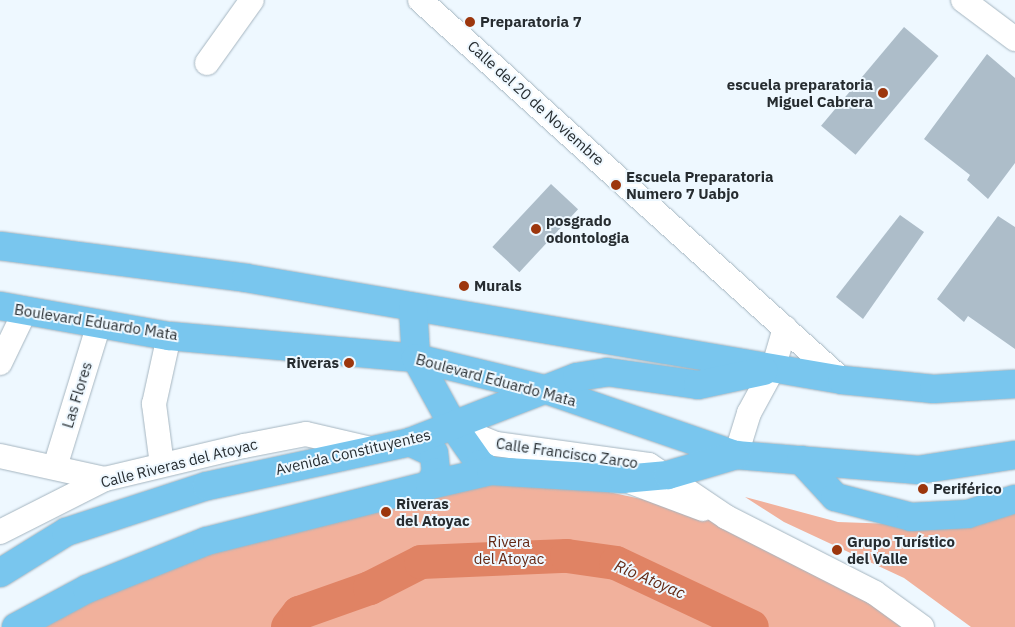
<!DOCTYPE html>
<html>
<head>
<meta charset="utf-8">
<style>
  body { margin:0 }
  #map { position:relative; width:1015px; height:627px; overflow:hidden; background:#eef8ff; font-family:"IBM Plex Sans",sans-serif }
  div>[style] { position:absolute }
  .green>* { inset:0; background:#f1b19c }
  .river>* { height:34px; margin:-17px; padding:0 17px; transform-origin:17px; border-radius:17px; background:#e08364 }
  .building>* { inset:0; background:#adbdc9; transform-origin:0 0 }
  .roads { filter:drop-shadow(0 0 1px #a5b5c0) drop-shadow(0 0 1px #a5b5c0) }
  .minor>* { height:24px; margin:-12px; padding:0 12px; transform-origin:12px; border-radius:12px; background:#fff }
  .major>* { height:28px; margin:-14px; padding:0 14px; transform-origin:14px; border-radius:14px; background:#79c6ee }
  .dots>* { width:14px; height:14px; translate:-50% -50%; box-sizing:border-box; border:2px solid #eef8ff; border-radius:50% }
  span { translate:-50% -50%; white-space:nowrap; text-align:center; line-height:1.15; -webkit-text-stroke:4px #eef8ff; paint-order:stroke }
  .poi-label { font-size:15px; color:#262c30; font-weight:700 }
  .left { translate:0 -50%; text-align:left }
  .right { translate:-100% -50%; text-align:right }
  .street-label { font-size:15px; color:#262c30 }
  .park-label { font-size:15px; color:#642814 }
  .water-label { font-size:16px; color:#642914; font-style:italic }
</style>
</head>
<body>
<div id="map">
  <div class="green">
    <div style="clip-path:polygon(510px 471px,726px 517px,914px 627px,25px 627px,207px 541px)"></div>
    <div style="clip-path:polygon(745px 497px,838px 522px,894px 524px,1015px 509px,1015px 627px,971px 627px,904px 578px,784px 522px)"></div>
  </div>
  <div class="river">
    <div style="left:288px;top:627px;width:18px;rotate:-52deg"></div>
    <div style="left:299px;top:613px;width:75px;rotate:-19.4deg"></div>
    <div style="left:370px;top:588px;width:57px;rotate:-27deg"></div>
    <div style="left:421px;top:562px;width:146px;rotate:-2.4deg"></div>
    <div style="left:567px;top:556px;width:49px;rotate:8.1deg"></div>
    <div style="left:616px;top:563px;width:150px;rotate:25.2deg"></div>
  </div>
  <div class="building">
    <div style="left:904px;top:27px;width:45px;height:129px;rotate:40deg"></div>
    <div style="clip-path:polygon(987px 54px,1015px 78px,1015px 163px,988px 199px,967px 180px,970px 175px,924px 139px)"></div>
    <div style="left:551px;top:184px;width:37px;height:86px;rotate:43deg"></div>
    <div style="clip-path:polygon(900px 215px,924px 232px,863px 319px,836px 297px)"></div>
    <div style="clip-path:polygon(998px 216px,1015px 227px,1015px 349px,968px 316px,964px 322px,937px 299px)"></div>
  </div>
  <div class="roads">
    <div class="minor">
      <div style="left:420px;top:0;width:568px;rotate:42deg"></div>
      <div style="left:963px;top:0;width:65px;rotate:36.9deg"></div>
      <div style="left:207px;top:63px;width:77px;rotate:-54.5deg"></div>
      <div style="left:0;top:363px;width:58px;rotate:-64.3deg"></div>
      <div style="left:454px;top:427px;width:45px;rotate:22deg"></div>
      <div style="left:496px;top:444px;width:154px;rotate:7.8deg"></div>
      <div style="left:649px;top:465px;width:93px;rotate:34deg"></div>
      <div style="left:726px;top:517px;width:167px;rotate:27deg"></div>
      <div style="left:875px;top:593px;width:58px;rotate:35.9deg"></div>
      <div style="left:736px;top:455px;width:44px;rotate:-72.8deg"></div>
      <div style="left:749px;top:413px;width:50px;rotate:-61.4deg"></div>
      <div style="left:773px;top:369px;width:43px;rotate:-73.7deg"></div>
      <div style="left:0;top:456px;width:107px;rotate:12.4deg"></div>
      <div style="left:162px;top:465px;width:62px;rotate:-97.5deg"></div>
      <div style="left:154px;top:404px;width:70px;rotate:-77.6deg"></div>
      <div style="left:55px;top:467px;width:150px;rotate:-72.9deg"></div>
      <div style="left:623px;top:479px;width:85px;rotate:20.6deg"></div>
      <div style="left:0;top:532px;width:118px;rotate:-26.8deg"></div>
      <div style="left:105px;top:479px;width:143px;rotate:-13.4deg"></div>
      <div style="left:244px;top:446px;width:63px;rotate:-11deg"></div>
      <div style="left:306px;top:434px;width:62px;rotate:13.1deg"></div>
    </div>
    <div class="major">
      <div style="left:0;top:246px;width:248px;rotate:7.4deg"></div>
      <div style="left:246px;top:278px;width:605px;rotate:9.71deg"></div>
      <div style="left:842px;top:380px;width:92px;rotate:5.6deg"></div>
      <div style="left:934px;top:389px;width:81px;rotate:-3.5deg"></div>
      <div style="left:0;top:306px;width:172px;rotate:10.1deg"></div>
      <div style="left:169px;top:336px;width:248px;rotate:5.1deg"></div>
      <div style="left:416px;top:358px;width:135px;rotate:13.7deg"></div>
      <div style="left:547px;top:390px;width:200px;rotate:19deg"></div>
      <div style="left:736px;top:455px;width:183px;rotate:4.7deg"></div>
      <div style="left:918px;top:470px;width:98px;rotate:-8.8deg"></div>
      <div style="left:413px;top:307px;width:51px;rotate:86.6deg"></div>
      <div style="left:416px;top:358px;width:79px;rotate:61.2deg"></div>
      <div style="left:454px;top:427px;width:45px;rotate:54.9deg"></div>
      <div style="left:480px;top:464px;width:13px;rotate:32deg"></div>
      <div style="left:410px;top:442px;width:26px;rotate:25deg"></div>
      <div style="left:434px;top:453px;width:19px;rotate:84deg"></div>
      <div style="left:436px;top:472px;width:14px;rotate:115deg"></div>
      <div style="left:801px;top:460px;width:50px;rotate:47.4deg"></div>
      <div style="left:835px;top:497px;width:79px;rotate:14.7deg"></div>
      <div style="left:911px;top:517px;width:57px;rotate:-3deg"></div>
      <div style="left:968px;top:514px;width:49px;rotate:-17.7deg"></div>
      <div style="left:0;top:573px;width:78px;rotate:-31.8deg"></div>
      <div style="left:66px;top:532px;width:148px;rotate:-18.1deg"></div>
      <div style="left:207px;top:486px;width:208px;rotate:-12.2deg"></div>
      <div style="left:410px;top:442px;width:179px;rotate:-21.3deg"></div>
      <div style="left:577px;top:377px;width:30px;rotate:-9deg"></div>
      <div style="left:607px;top:372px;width:92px;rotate:8.1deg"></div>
      <div style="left:698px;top:385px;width:67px;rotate:-12deg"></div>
      <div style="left:16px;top:627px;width:81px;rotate:-28.2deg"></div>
      <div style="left:87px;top:589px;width:129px;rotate:-21.8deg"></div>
      <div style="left:207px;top:541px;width:230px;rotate:-14.1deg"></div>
      <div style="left:430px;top:485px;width:63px;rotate:-12.9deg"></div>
      <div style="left:491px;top:471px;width:132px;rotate:3.5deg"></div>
      <div style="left:623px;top:479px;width:45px;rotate:-5.1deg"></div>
      <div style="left:668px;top:475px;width:71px;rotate:-16.4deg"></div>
    </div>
  </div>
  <div class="dots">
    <div style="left:470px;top:22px;background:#9c360d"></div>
    <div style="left:883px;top:93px;background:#9c360d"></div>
    <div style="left:616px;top:185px;background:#9c360d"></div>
    <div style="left:536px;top:229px;background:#9c360d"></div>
    <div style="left:464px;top:286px;background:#9c360d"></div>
    <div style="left:349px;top:363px;background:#9c360d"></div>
    <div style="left:923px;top:489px;background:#9c360d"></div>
    <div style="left:386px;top:512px;background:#9c360d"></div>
    <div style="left:837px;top:550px;background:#9c360d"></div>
  </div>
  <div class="poi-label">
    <span class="left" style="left:480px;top:22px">Preparatoria 7</span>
    <span class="right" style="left:873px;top:93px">escuela preparatoria<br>Miguel Cabrera</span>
    <span class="left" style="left:626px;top:185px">Escuela Preparatoria<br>Numero 7 Uabjo</span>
    <span class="left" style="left:546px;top:229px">posgrado<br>odontologia</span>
    <span class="left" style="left:474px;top:286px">Murals</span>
    <span class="right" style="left:339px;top:363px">Riveras</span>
    <span class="left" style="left:933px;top:489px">Periférico</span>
    <span class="left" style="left:396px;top:512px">Riveras<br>del Atoyac</span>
    <span class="left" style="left:847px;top:550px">Grupo Turístico<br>del Valle</span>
  </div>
  <div class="street-label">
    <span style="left:536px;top:103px;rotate:42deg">Calle del 20 de Noviembre</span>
    <span style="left:96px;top:322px;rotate:9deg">Boulevard Eduardo Mata</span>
    <span style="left:496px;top:380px;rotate:15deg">Boulevard Eduardo Mata</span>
    <span style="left:77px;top:395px;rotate:-73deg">Las Flores</span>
    <span style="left:353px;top:452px;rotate:-13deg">Avenida Constituyentes</span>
    <span style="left:567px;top:453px;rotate:8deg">Calle Francisco Zarco</span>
    <span style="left:179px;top:463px;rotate:-14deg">Calle Riveras del Atoyac</span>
  </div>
  <div class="park-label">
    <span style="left:509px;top:550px">Rivera<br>del Atoyac</span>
  </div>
  <div class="water-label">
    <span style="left:650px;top:579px;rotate:23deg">Río Atoyac</span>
  </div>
</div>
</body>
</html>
